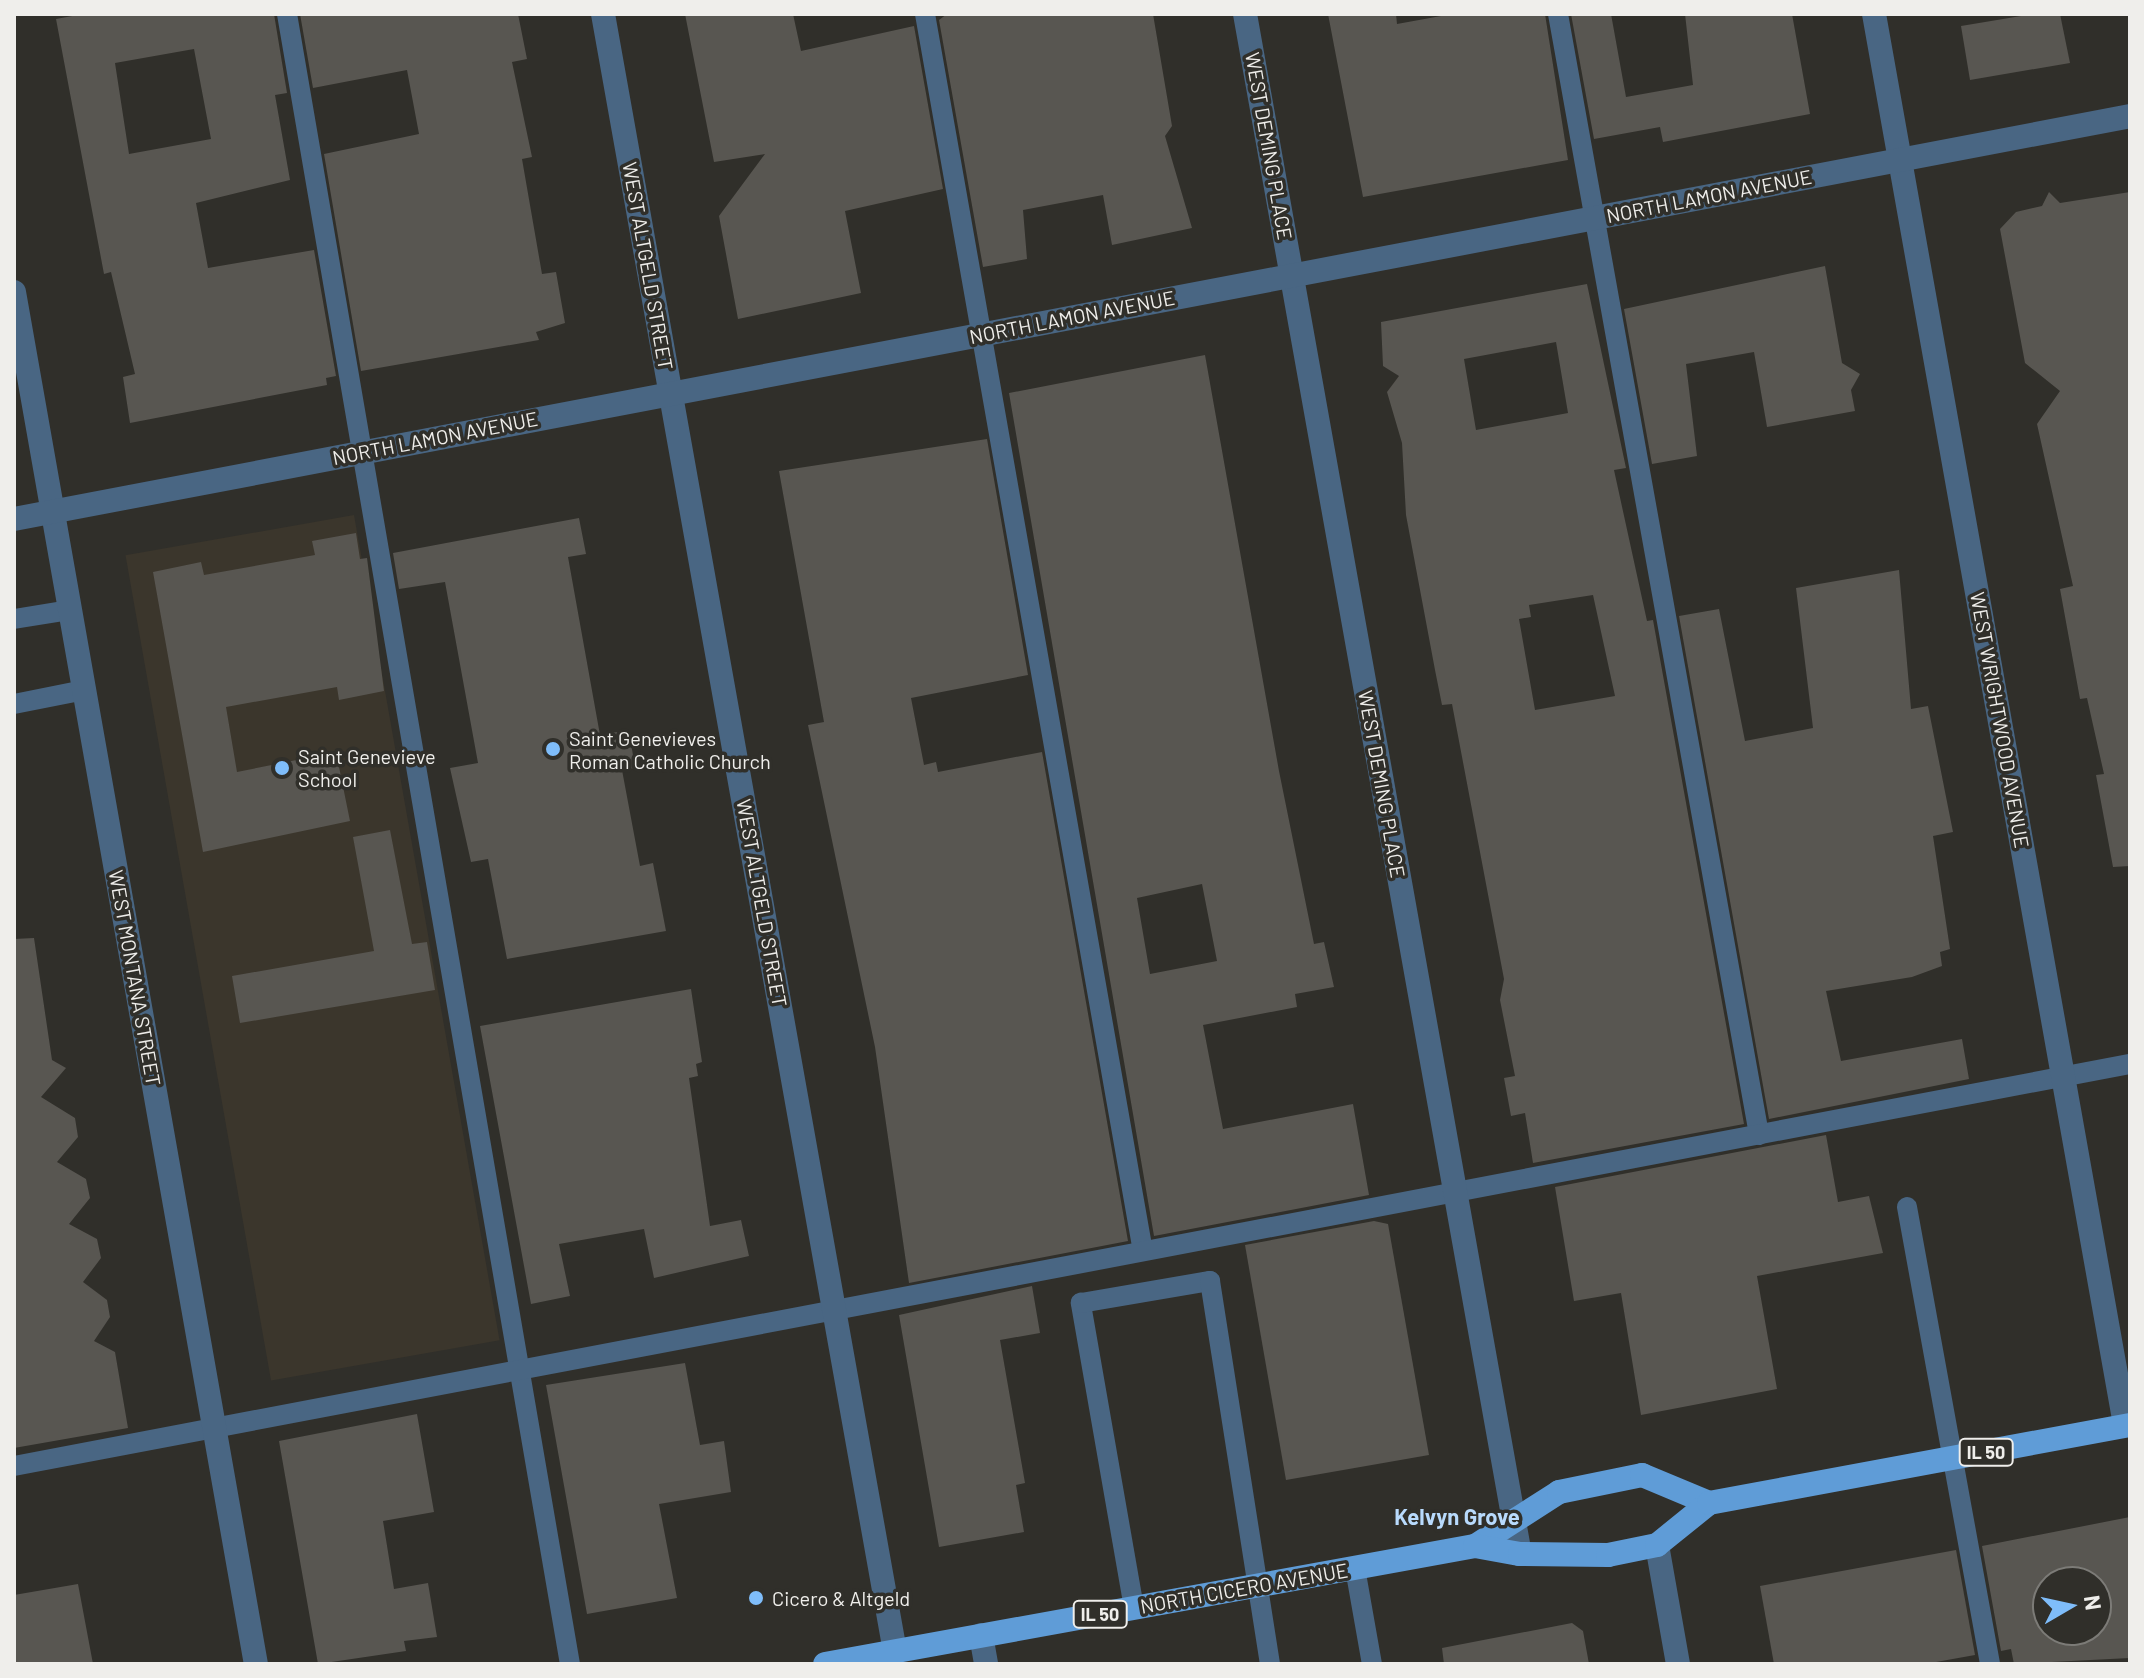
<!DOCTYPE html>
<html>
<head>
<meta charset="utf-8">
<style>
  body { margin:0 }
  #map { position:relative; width:2144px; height:1678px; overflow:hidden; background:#302f2a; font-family:Barlow,sans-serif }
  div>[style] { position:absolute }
  .built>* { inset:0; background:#3b362c; transform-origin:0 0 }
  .building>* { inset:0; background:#585651 }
  .lane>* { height:20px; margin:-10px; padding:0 10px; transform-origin:10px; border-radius:10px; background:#496683 }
  .street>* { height:24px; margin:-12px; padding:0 12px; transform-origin:12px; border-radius:12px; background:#496683 }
  .primary>* { height:24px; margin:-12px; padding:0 12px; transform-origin:12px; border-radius:12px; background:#5f9cd7 }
  .dots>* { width:22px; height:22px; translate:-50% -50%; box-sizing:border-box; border:4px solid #302f2a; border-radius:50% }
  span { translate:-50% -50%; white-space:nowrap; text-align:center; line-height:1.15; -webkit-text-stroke:7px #302f2a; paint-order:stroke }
  .shield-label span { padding:2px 6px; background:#302f2a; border:2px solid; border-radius:6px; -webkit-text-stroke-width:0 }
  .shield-label { font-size:18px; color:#efeeeb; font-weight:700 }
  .street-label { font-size:20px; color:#efeeeb }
  .poi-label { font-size:20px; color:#efeeeb }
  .left { translate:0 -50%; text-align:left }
  .neighbourhood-label { font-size:22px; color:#b8dafc; font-weight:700 }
  .frame { position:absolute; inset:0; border:16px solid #efeeeb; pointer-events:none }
  .north { position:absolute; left:2032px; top:1566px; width:80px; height:80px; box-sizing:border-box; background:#302f2a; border:2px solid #7c7b77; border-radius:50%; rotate:81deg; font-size:22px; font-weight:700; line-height:32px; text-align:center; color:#efeeeb }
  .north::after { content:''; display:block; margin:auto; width:28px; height:36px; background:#7fbdfa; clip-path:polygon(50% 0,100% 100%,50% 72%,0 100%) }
</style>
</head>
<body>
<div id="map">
  <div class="built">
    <div style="left:354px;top:515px;width:838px;height:232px;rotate:80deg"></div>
  </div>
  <div class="building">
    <div style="clip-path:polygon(evenodd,83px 14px,274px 14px,287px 93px,275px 95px,290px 180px,196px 203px,208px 268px,314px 250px,336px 376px,326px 378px,327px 385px,130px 423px,123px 377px,135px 374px,111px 272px,104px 274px,56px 19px,83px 14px,194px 49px,211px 139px,129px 154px,115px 63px,194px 49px)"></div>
    <div style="clip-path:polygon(300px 14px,518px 14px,527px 59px,512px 62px,532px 157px,522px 159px,542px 274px,556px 272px,565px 323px,536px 332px,539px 340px,361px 371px,324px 154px,419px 134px,407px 70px,313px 88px)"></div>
    <div style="clip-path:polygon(685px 14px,793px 14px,801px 51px,914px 26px,943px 189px,845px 211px,861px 293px,738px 319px,719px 216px,765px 154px,714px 162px)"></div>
    <div style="clip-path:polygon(947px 14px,1153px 14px,1172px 126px,1165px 136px,1192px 228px,1112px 245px,1103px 195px,1023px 210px,1027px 259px,983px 267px,939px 20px)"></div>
    <div style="clip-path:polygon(1328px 14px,1396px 14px,1397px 24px,1452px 14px,1545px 14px,1568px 160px,1363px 197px)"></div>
    <div style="clip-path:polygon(1571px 14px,1611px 14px,1626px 97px,1693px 85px,1685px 14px,1792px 14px,1810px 114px,1663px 142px,1660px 127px,1594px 139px)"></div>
    <div style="clip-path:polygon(2033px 14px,2060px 14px,2070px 63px,1970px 80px,1961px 26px)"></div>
    <div style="clip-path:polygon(2049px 192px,2060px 203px,2130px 192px,2130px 866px,2113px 867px,2096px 775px,2104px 774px,2087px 698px,2080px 699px,2060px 589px,2073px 586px,2037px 424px,2060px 391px,2025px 363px,2000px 229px,2016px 212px,2042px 206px)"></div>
    <div style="clip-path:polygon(1825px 266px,1842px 363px,1860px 374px,1851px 390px,1855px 411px,1767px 427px,1754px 352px,1686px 364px,1697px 456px,1652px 464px,1624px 309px)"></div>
    <div style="clip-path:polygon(evenodd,1587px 284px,1626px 468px,1614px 470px,1647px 621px,1653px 620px,1744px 1124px,1533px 1163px,1525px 1113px,1511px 1116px,1504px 1078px,1515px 1076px,1500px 1000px,1504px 979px,1452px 704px,1442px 705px,1435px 670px,1406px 515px,1402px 443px,1387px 392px,1399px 376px,1383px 366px,1381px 322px,1587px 284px,1556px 342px,1568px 413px,1476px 430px,1464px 359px,1556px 342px,1587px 284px,1593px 595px,1615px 696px,1535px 710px,1519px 619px,1531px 617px,1529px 605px,1593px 595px)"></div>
    <div style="clip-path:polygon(evenodd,1205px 355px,1279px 771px,1314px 944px,1324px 942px,1334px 987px,1295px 994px,1297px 1007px,1203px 1025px,1223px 1129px,1353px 1104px,1369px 1195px,1154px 1236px,1009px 393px,1205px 355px,1202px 884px,1217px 961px,1150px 974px,1137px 898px,1202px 884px)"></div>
    <div style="clip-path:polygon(987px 439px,1028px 675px,911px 698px,924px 765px,936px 762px,938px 772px,1042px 752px,1128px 1241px,909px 1283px,875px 1047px,808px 725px,824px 722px,779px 471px)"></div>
    <div style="clip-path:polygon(579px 518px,586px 554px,568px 557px,600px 735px,629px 730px,635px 768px,622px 770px,640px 866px,653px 863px,666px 931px,507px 959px,488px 859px,471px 862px,450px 768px,478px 763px,445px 582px,399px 589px,393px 553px)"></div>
    <div style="clip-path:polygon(356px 533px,360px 559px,367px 558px,384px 691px,339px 700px,337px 687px,226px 707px,237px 772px,336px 752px,350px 821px,203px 852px,153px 572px,201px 562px,204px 575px,315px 555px,312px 541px)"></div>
    <div style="clip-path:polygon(1899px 570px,1911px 709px,1928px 706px,1953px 832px,1933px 836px,1950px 949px,1940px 952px,1942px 966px,1912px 977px,1826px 991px,1841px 1061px,1962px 1039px,1969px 1079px,1769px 1119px,1679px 616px,1719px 609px,1745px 741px,1813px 728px,1796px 588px)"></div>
    <div style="clip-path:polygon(390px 830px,412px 944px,427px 942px,435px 990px,240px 1023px,232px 976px,374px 951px,353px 837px)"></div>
    <div style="clip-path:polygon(34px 938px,52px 1060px,66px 1068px,41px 1097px,75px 1118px,78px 1137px,57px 1162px,86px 1179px,90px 1198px,69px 1224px,97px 1239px,101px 1258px,83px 1282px,107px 1300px,110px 1317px,94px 1341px,115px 1352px,128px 1428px,14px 1448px,14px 939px)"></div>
    <div style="clip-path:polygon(691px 989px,702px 1062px,696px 1064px,698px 1076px,689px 1078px,710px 1226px,741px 1220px,749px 1256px,654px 1278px,644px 1229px,559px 1244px,570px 1296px,531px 1304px,480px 1026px)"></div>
    <div style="clip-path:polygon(1826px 1135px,1838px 1202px,1869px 1196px,1883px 1253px,1757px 1276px,1777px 1389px,1641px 1415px,1621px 1293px,1574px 1301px,1555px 1187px)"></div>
    <div style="clip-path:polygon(1374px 1221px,1388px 1224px,1429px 1455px,1286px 1480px,1245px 1245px)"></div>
    <div style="clip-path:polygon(1032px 1286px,1040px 1333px,1000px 1340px,1025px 1483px,1016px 1485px,1024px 1532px,939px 1547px,899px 1315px)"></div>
    <div style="clip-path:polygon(685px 1363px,700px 1445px,724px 1441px,731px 1492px,659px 1504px,677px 1598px,587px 1614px,546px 1385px)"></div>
    <div style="clip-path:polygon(417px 1414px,434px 1512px,383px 1521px,394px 1589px,428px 1583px,437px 1637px,404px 1641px,406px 1651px,318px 1664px,279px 1441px)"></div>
    <div style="clip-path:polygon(evenodd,2130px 1517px,2130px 1658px,2014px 1664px,2011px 1649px,2001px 1651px,1982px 1546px,2130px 1517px,2048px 1582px,2096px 1582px,2096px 1630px,2048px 1630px,2048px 1582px)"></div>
    <div style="clip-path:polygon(1956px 1550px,1975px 1655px,1925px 1664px,1774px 1664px,1760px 1586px)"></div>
    <div style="clip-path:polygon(78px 1584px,93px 1664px,14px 1664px,14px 1595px)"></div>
    <div style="clip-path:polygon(1572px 1623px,1583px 1631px,1589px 1664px,1444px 1664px,1442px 1648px)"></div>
  </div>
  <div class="lane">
    <div style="left:287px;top:14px;width:1674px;rotate:80.27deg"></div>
    <div style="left:925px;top:14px;width:1256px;rotate:80.01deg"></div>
    <div style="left:1558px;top:14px;width:1139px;rotate:79.83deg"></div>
    <div style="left:14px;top:619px;width:57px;rotate:-9.1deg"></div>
    <div style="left:14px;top:704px;width:71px;rotate:-11.3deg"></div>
    <div style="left:1907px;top:1207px;width:464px;rotate:79.7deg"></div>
    <div style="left:14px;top:1466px;width:2154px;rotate:-10.76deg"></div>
    <div style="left:1355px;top:1568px;width:97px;rotate:80deg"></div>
    <div style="left:1134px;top:1608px;width:310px;rotate:-99.9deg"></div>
    <div style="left:1081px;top:1303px;width:131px;rotate:-9.7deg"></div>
    <div style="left:1210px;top:1281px;width:388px;rotate:81.1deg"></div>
  </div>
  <div class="street">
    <div style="left:603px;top:14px;width:1663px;rotate:79.89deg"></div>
    <div style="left:1245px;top:14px;width:1564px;rotate:79.88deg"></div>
    <div style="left:1874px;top:14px;width:1433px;rotate:79.91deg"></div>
    <div style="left:14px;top:292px;width:1393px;rotate:80deg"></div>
    <div style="left:14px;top:519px;width:2154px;rotate:-10.78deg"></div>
    <div style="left:1657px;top:1545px;width:121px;rotate:80deg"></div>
    <div style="left:981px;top:1635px;width:29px;rotate:80deg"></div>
  </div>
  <div class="primary">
    <div style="left:1475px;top:1546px;width:100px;rotate:-32.7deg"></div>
    <div style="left:1559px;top:1492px;width:85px;rotate:-11.6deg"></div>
    <div style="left:1642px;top:1475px;width:73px;rotate:22.7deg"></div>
    <div style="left:825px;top:1664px;width:661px;rotate:-10.29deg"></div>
    <div style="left:1475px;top:1546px;width:46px;rotate:10.1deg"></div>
    <div style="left:1520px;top:1554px;width:88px;rotate:0.7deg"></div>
    <div style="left:1608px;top:1555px;width:50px;rotate:-11.5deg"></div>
    <div style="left:1657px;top:1545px;width:67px;rotate:-38.9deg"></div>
    <div style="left:1709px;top:1503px;width:428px;rotate:-10.5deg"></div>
  </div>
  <div class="dots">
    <div style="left:553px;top:749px;background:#7fbdfa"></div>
    <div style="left:282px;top:768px;background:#7fbdfa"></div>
    <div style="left:756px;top:1598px;background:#7fbdfa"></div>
  </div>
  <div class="shield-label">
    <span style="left:1986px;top:1452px">IL 50</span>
    <span style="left:1100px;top:1614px">IL 50</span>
  </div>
  <div class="street-label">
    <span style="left:1269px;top:146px;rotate:80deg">WEST DEMING PLACE</span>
    <span style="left:1709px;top:196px;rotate:-11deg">NORTH LAMON AVENUE</span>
    <span style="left:648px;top:266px;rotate:80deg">WEST ALTGELD STREET</span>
    <span style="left:1072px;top:317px;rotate:-11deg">NORTH LAMON AVENUE</span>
    <span style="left:435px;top:438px;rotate:-11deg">NORTH LAMON AVENUE</span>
    <span style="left:2000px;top:720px;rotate:80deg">WEST WRIGHTWOOD AVENUE</span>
    <span style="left:1382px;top:784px;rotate:80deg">WEST DEMING PLACE</span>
    <span style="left:762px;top:903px;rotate:80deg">WEST ALTGELD STREET</span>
    <span style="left:135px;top:978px;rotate:80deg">WEST MONTANA STREET</span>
    <span style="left:1244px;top:1588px;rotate:-10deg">NORTH CICERO AVENUE</span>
  </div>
  <div class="poi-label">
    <span class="left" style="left:569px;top:750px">Saint Genevieves<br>Roman Catholic Church</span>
    <span class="left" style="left:298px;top:768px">Saint Genevieve<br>School</span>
    <span class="left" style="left:772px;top:1598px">Cicero &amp; Altgeld</span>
  </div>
  <div class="neighbourhood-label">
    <span style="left:1457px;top:1517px">Kelvyn Grove</span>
  </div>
  <div class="frame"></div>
  <div class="north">N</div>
</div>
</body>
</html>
